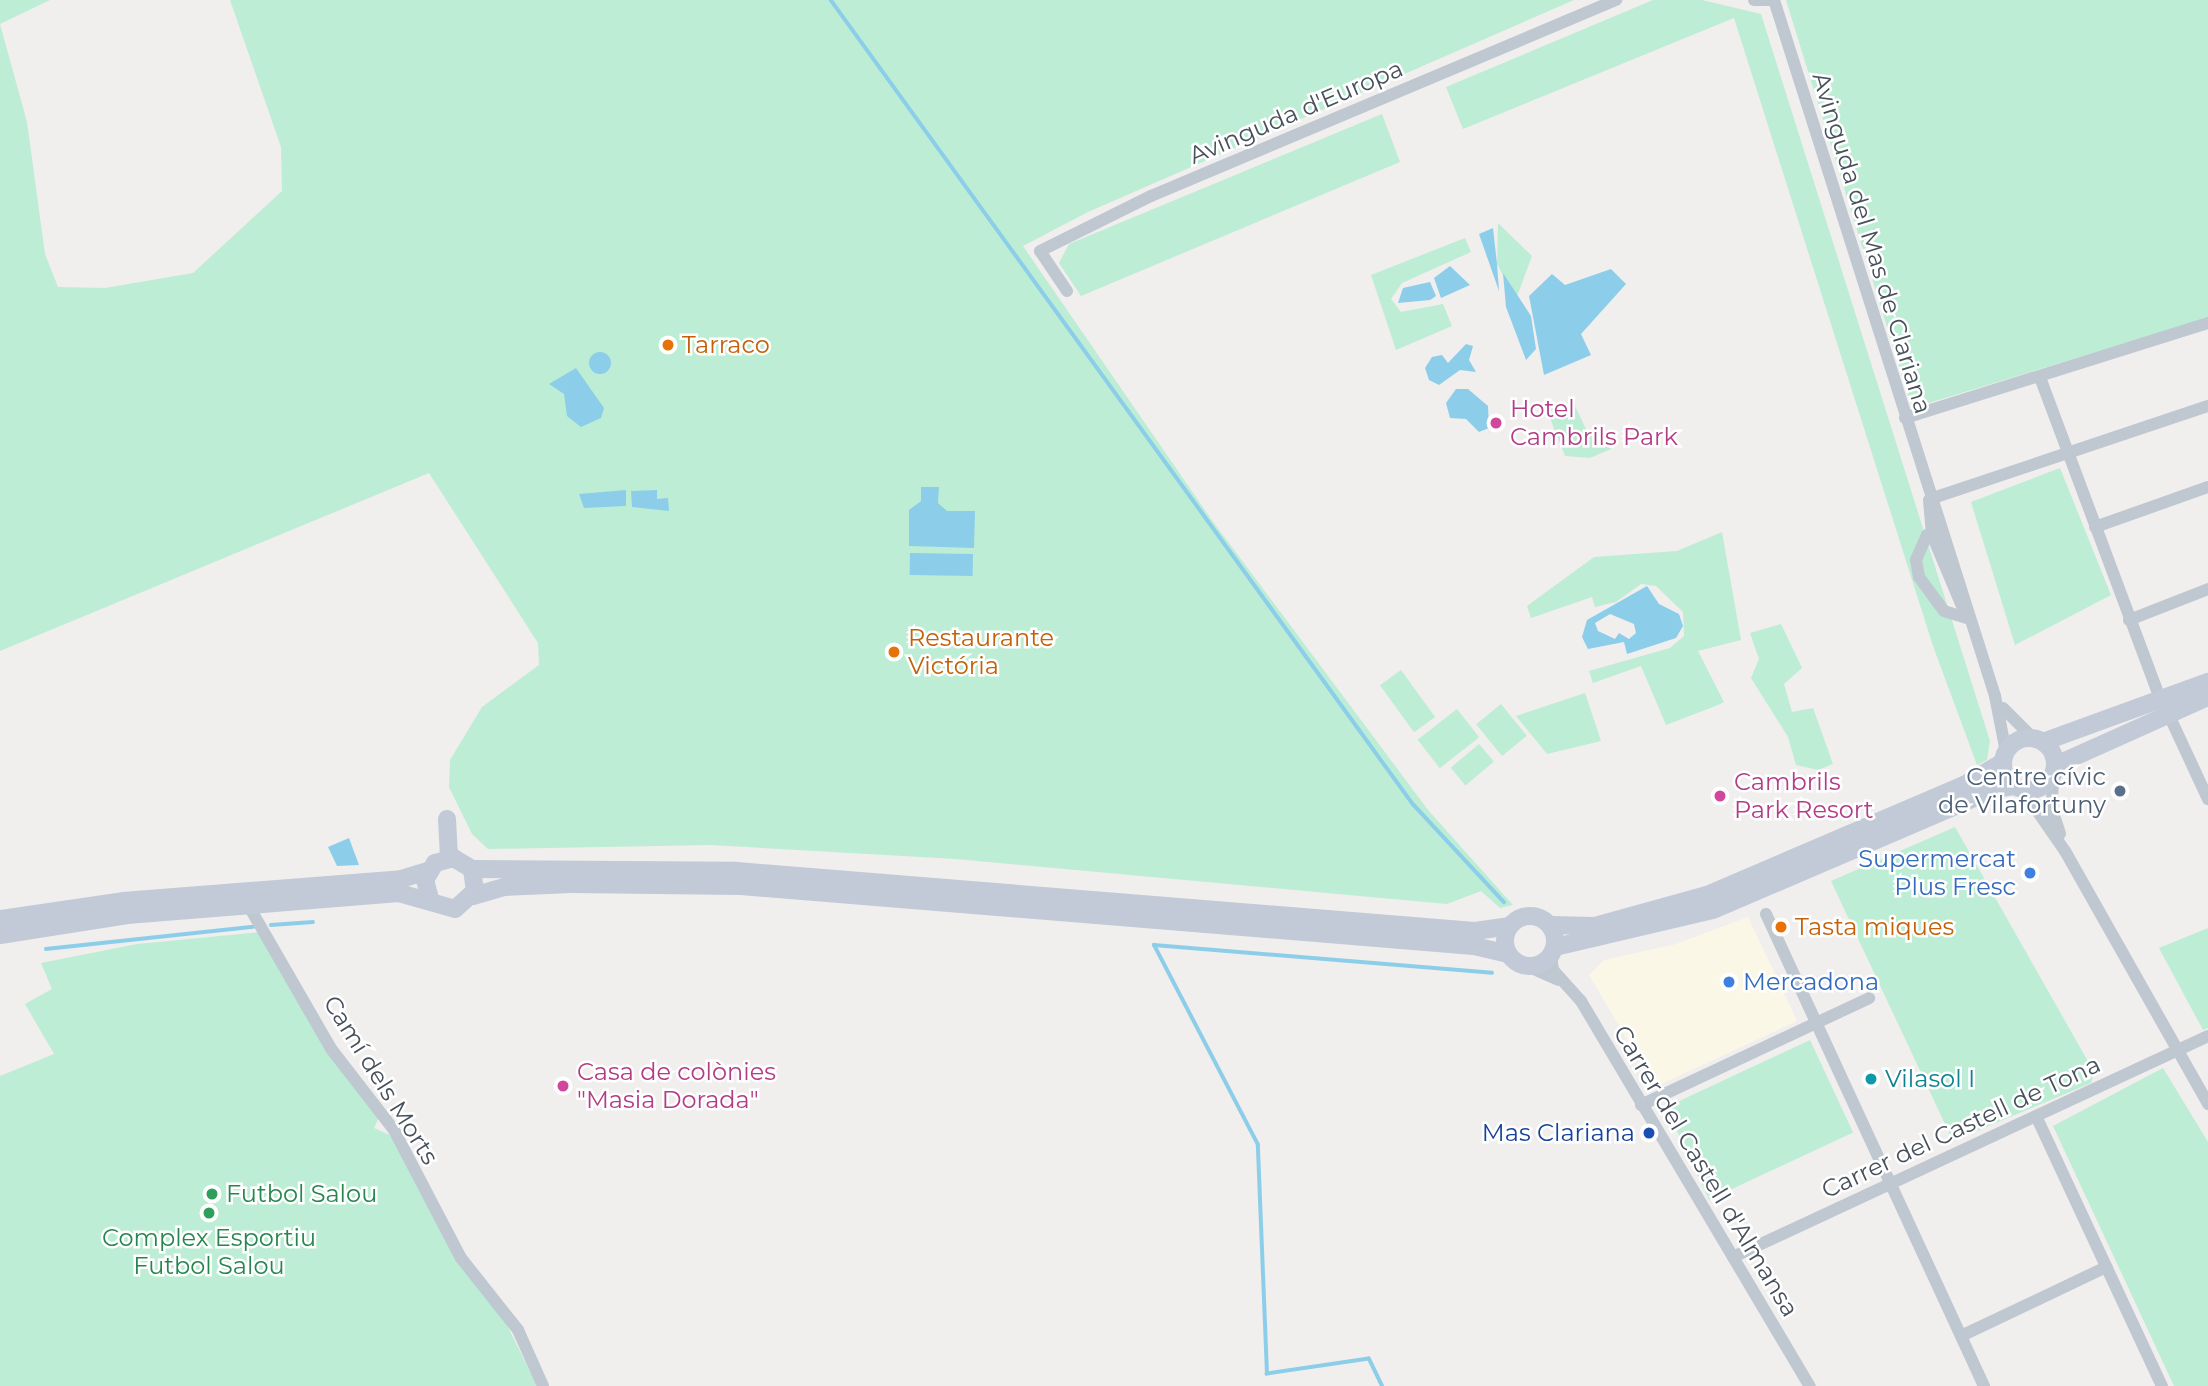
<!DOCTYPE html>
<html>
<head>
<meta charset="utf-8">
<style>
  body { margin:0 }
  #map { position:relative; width:2208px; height:1386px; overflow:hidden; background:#f1eeee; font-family:Montserrat,sans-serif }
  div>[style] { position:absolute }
  .commercial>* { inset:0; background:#fbf7e7 }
  .green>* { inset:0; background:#bdedd4; transform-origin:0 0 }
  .water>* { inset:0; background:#8ccee9; transform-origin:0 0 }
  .round { border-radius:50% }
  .stream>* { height:3.5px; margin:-1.75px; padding:0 1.75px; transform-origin:1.75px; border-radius:1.75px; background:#8ccee9 }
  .street>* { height:12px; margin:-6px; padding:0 6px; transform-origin:6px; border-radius:6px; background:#bfc7d0 }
  .secondary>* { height:18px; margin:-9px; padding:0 9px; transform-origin:9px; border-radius:9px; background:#c1cad6 }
  .secondary>.ring { margin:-9px; padding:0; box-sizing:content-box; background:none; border:18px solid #c1cad6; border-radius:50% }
  .dots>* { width:19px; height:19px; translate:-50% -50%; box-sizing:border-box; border:4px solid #fff; border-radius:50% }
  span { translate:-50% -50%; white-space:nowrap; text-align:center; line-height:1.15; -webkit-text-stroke:5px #fff; paint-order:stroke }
  .street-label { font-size:24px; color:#47505b }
  .food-label { font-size:24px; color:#c56008 }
  .left { translate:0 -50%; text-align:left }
  .hotel-label { font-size:24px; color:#b23c85 }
  .service-label { font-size:24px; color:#4e5e75 }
  .right { translate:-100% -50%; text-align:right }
  .shop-label { font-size:24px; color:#366cbe }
  .culture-label { font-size:24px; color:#0d838f }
  .transit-label { font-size:24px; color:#164399 }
  .leisure-label { font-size:24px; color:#27864d }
</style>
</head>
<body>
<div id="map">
  <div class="commercial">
    <div style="clip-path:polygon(1748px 917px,1797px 1021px,1655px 1087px,1589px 975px,1604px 960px,1676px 944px)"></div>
  </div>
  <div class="green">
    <div style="clip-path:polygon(0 0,50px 0,0 24px,27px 122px,45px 254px,58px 287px,105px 288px,193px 273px,282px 191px,281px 147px,230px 0,1574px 0,1088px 212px,1023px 246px,1211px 519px,1428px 810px,1513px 905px,1500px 908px,1481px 891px,1447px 904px,956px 859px,711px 845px,488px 849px,472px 834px,449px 787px,450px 760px,482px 707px,539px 665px,538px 643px,429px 473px,0 651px)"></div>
    <div style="clip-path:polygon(1653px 0,1702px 0,1761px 14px,1990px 741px,1987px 760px,1977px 765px,1933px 646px,1734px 18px,1463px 129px,1446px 87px)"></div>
    <div style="clip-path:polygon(1786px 0,2208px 0,2208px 318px,1912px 408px)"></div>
    <div style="clip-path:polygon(1382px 114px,1400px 162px,1081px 296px,1059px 263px,1069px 244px)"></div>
    <div style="clip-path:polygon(1498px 223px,1532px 256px,1516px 299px,1497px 264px)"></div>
    <div style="clip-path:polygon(1465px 238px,1471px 252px,1402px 283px,1391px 299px,1401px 312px,1443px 304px,1452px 326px,1396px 350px,1371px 275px)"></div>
    <div style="clip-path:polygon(1574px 404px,1587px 431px,1603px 426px,1611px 449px,1590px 458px,1565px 456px,1546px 408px)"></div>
    <div style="clip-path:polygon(2060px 468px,2111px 595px,2015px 645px,1971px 502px)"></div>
    <div style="clip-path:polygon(1722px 532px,1741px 640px,1698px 651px,1724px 702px,1718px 705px,1666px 725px,1641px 666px,1593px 683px,1589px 671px,1670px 648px,1684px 636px,1683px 612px,1656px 586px,1641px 584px,1616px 602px,1595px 607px,1592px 597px,1531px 618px,1527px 606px,1594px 557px,1677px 551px)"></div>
    <div style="clip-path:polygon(1781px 624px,1802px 668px,1784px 684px,1792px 712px,1813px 708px,1833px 764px,1818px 770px,1796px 765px,1788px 737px,1751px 678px,1759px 659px,1750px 633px)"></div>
    <div style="left:1401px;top:670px;width:58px;height:26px;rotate:54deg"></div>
    <div style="clip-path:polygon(1585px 693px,1601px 741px,1547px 754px,1516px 716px)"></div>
    <div style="left:1501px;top:704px;width:41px;height:32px;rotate:51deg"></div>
    <div style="left:1457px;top:709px;width:36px;height:50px;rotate:52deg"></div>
    <div style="left:1479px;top:744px;width:23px;height:37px;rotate:50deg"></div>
    <div style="clip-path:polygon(1955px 827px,2094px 1072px,2091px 1083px,1953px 1141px,1831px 881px)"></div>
    <div style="clip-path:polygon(2208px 928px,2208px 1028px,2203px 1030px,2159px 948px)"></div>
    <div style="clip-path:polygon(261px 932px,379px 1117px,374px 1128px,392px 1136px,507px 1325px,537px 1386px,0 1386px,0 1076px,54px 1054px,25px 1004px,52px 989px,41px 963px,137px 944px)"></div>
    <div style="left:1810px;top:1040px;width:102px;height:159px;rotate:65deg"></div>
    <div style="clip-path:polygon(2163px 1068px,2208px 1142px,2208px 1386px,2174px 1386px,2053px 1126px)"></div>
  </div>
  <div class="water">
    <div style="clip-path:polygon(1493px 228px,1497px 264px,1499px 291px,1479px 234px)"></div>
    <div style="clip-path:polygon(1450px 266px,1470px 285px,1441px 298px,1434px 278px)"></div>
    <div style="clip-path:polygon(1611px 269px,1626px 284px,1581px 334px,1591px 355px,1544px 375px,1529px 296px,1552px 274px,1565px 285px)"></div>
    <div style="clip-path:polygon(1503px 273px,1531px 316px,1536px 349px,1526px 360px,1506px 307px)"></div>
    <div style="clip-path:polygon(1430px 282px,1436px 296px,1430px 300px,1398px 303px,1403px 288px)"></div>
    <div style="clip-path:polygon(1466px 344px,1473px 346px,1469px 360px,1476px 372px,1460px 370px,1439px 385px,1429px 380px,1425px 368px,1432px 357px,1442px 355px,1448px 363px)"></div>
    <div class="round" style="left:589px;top:352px;width:22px;height:22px"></div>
    <div style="clip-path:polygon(576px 368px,604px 408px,601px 418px,581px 427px,567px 416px,564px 394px,549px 384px)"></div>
    <div style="clip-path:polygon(1456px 389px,1468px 389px,1488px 406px,1489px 428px,1479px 432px,1466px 419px,1450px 418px,1446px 403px)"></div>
    <div style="clip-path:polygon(921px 487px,939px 487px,938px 503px,947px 511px,975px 511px,974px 548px,909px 546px,909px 510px,921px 501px)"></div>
    <div style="clip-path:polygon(626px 490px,626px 506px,584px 508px,579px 494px)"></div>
    <div style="clip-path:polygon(657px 490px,657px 499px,668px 498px,669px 511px,632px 507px,631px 491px)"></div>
    <div style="left:910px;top:553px;width:63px;height:22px;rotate:1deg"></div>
    <div style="clip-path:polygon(evenodd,1647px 586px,1659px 604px,1679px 614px,1683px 626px,1676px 638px,1627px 654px,1624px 642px,1588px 649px,1582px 637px,1587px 620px,1647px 586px,1610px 614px,1634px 624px,1636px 633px,1629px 639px,1619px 633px,1615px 639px,1598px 631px,1595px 623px,1610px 614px)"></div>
    <div style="clip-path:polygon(349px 838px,359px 865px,337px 866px,328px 847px)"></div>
  </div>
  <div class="stream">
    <div style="left:831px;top:0;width:993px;rotate:54.1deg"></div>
    <div style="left:1413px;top:804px;width:134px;rotate:47.1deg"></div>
    <div style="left:271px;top:925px;width:42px;rotate:-4.1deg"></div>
    <div style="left:46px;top:949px;width:208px;rotate:-6.1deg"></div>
    <div style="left:1382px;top:1386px;width:30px;rotate:-116deg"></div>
    <div style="left:1369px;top:1359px;width:103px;rotate:171.6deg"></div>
    <div style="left:1267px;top:1374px;width:229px;rotate:-92.3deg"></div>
    <div style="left:1258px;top:1145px;width:225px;rotate:-117.5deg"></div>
    <div style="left:1154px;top:945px;width:339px;rotate:4.7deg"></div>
  </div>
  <div class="street">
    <div style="left:1754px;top:0;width:20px"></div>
    <div style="left:1774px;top:0;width:730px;rotate:72.38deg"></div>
    <div style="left:1995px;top:696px;width:57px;rotate:78.9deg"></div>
    <div style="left:1067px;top:291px;width:48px;rotate:-124deg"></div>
    <div style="left:1040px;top:251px;width:124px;rotate:-26.4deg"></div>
    <div style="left:1151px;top:196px;width:505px;rotate:-22.86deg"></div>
    <div style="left:2041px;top:380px;width:343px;rotate:69.5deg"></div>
    <div style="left:1905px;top:418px;width:318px;rotate:-17.4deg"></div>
    <div style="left:1930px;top:499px;width:293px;rotate:-18.5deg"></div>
    <div style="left:1929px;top:500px;width:35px;rotate:85deg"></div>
    <div style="left:1932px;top:535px;width:85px;rotate:67.1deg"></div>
    <div style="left:2095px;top:527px;width:120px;rotate:-19.5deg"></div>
    <div style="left:1941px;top:547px;width:12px;rotate:-104deg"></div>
    <div style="left:1938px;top:535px;width:11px;rotate:180deg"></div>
    <div style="left:1927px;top:535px;width:27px;rotate:114deg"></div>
    <div style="left:1916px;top:560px;width:17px;rotate:80deg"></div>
    <div style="left:1919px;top:577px;width:42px;rotate:53.7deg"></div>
    <div style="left:1944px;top:611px;width:27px;rotate:17deg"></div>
    <div style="left:2129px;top:620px;width:85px;rotate:-21.4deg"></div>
    <div style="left:2003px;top:708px;width:42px;rotate:45deg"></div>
    <div style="left:2168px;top:713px;width:95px;rotate:65.1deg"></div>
    <div style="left:2053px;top:775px;width:34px;rotate:92deg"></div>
    <div style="left:2052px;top:809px;width:26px;rotate:72deg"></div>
    <div style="left:2022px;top:789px;width:75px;rotate:55.3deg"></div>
    <div style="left:2065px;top:851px;width:291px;rotate:60.5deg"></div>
    <div style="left:247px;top:903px;width:170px;rotate:60deg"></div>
    <div style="left:332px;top:1050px;width:101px;rotate:52.2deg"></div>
    <div style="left:394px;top:1130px;width:144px;rotate:62.4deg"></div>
    <div style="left:461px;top:1258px;width:92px;rotate:51.6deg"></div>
    <div style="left:518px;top:1330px;width:61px;rotate:65.9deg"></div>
    <div style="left:1766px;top:914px;width:520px;rotate:65.21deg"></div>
    <div style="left:1551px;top:956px;width:14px;rotate:82deg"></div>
    <div style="left:1553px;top:970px;width:42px;rotate:47.9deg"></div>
    <div style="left:1581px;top:1001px;width:448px;rotate:59.3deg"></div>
    <div style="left:1527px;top:966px;width:34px;rotate:24deg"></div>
    <div style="left:1641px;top:1105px;width:252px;rotate:-25.1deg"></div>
    <div style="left:2036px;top:1116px;width:298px;rotate:65deg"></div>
    <div style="left:1733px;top:1257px;width:524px;rotate:-24.95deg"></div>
    <div style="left:1961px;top:1336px;width:161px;rotate:-25.4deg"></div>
  </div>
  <div class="secondary">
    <div class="ring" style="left:2003px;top:738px;width:34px;height:34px"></div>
    <div style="left:2043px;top:742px;width:176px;rotate:-20deg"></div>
    <div style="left:2056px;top:765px;width:167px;rotate:-24.1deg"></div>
    <div style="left:447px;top:819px;width:39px;rotate:87deg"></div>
    <div style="left:472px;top:869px;width:265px;rotate:0.4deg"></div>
    <div style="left:737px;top:871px;width:740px;rotate:4.65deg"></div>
    <div style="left:1475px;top:931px;width:34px;rotate:-8deg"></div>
    <div style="left:473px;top:896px;width:32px;rotate:-16deg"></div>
    <div style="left:504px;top:887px;width:67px;rotate:-2.6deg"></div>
    <div style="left:571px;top:884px;width:170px;rotate:0.7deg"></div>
    <div style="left:741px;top:886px;width:735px;rotate:4.68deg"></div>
    <div style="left:1474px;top:946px;width:35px;rotate:13deg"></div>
    <div class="ring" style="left:1505px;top:916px;width:32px;height:32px"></div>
    <div style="left:0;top:919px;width:124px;rotate:-8.3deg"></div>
    <div style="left:123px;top:901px;width:279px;rotate:-4.5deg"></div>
    <div style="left:401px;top:879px;width:28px;rotate:-17deg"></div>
    <div style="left:1550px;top:925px;width:45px;rotate:1.3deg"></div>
    <div style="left:1595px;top:926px;width:116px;rotate:-15.5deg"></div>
    <div style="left:1707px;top:895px;width:280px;rotate:-23.2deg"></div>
    <div style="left:1964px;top:785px;width:45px;rotate:-30.5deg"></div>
    <div style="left:0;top:935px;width:129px;rotate:-8.9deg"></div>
    <div style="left:127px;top:915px;width:273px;rotate:-4.6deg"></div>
    <div style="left:399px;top:893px;width:58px;rotate:15.9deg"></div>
    <div style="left:455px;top:909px;width:27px;rotate:-42deg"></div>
    <div style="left:475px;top:891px;width:22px;rotate:-98deg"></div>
    <div style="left:472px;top:869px;width:21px;rotate:-149deg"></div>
    <div style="left:454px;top:858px;width:20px;rotate:165deg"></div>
    <div style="left:435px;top:863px;width:20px;rotate:120deg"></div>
    <div style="left:425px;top:880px;width:20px;rotate:75deg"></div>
    <div style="left:1555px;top:947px;width:162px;rotate:-13.2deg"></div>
    <div style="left:1713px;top:910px;width:307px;rotate:-23.2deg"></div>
    <div style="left:1995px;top:789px;width:20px;rotate:-9deg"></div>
  </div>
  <div class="dots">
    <div style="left:668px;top:345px;background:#e8710a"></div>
    <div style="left:1496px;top:423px;background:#d1479c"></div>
    <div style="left:894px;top:652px;background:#e8710a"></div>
    <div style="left:2120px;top:791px;background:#5c6f8a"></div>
    <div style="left:1720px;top:796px;background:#d1479c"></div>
    <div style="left:2030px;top:873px;background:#3f7fe0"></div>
    <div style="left:1781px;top:927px;background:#e8710a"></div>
    <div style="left:1729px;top:982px;background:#3f7fe0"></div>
    <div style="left:1871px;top:1079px;background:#0f9aa8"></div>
    <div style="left:563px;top:1086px;background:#d1479c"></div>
    <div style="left:1649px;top:1133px;background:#1a4fb4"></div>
    <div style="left:212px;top:1194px;background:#2e9e5b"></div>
    <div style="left:209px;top:1213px;background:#2e9e5b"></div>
  </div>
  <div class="street-label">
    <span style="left:1296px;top:112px;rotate:-23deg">Avinguda d'Europa</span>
    <span style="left:1872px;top:243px;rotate:73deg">Avinguda del Mas de Clariana</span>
    <span style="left:381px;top:1080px;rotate:58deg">Camí dels Morts</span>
    <span style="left:1961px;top:1127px;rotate:-25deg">Carrer del Castell de Tona</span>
    <span style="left:1706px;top:1171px;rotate:59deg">Carrer del Castell d'Almansa</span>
  </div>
  <div class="food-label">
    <span class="left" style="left:682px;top:345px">Tarraco</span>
    <span class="left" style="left:908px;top:652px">Restaurante<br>Victória</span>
    <span class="left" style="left:1795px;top:927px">Tasta miques</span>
  </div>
  <div class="hotel-label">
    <span class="left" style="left:1510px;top:423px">Hotel<br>Cambrils Park</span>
    <span class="left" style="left:1734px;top:796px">Cambrils<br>Park Resort</span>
    <span class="left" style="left:577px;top:1086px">Casa de colònies<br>"Masia Dorada"</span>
  </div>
  <div class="service-label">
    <span class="right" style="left:2106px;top:791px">Centre cívic<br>de Vilafortuny</span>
  </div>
  <div class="shop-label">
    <span class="right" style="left:2016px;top:873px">Supermercat<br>Plus Fresc</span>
    <span class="left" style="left:1743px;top:982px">Mercadona</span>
  </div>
  <div class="culture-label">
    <span class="left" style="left:1885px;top:1079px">Vilasol I</span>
  </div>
  <div class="transit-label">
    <span class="right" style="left:1635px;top:1133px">Mas Clariana</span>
  </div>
  <div class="leisure-label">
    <span class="left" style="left:226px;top:1194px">Futbol Salou</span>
    <span style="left:209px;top:1252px">Complex Esportiu<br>Futbol Salou</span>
  </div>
</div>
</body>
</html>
